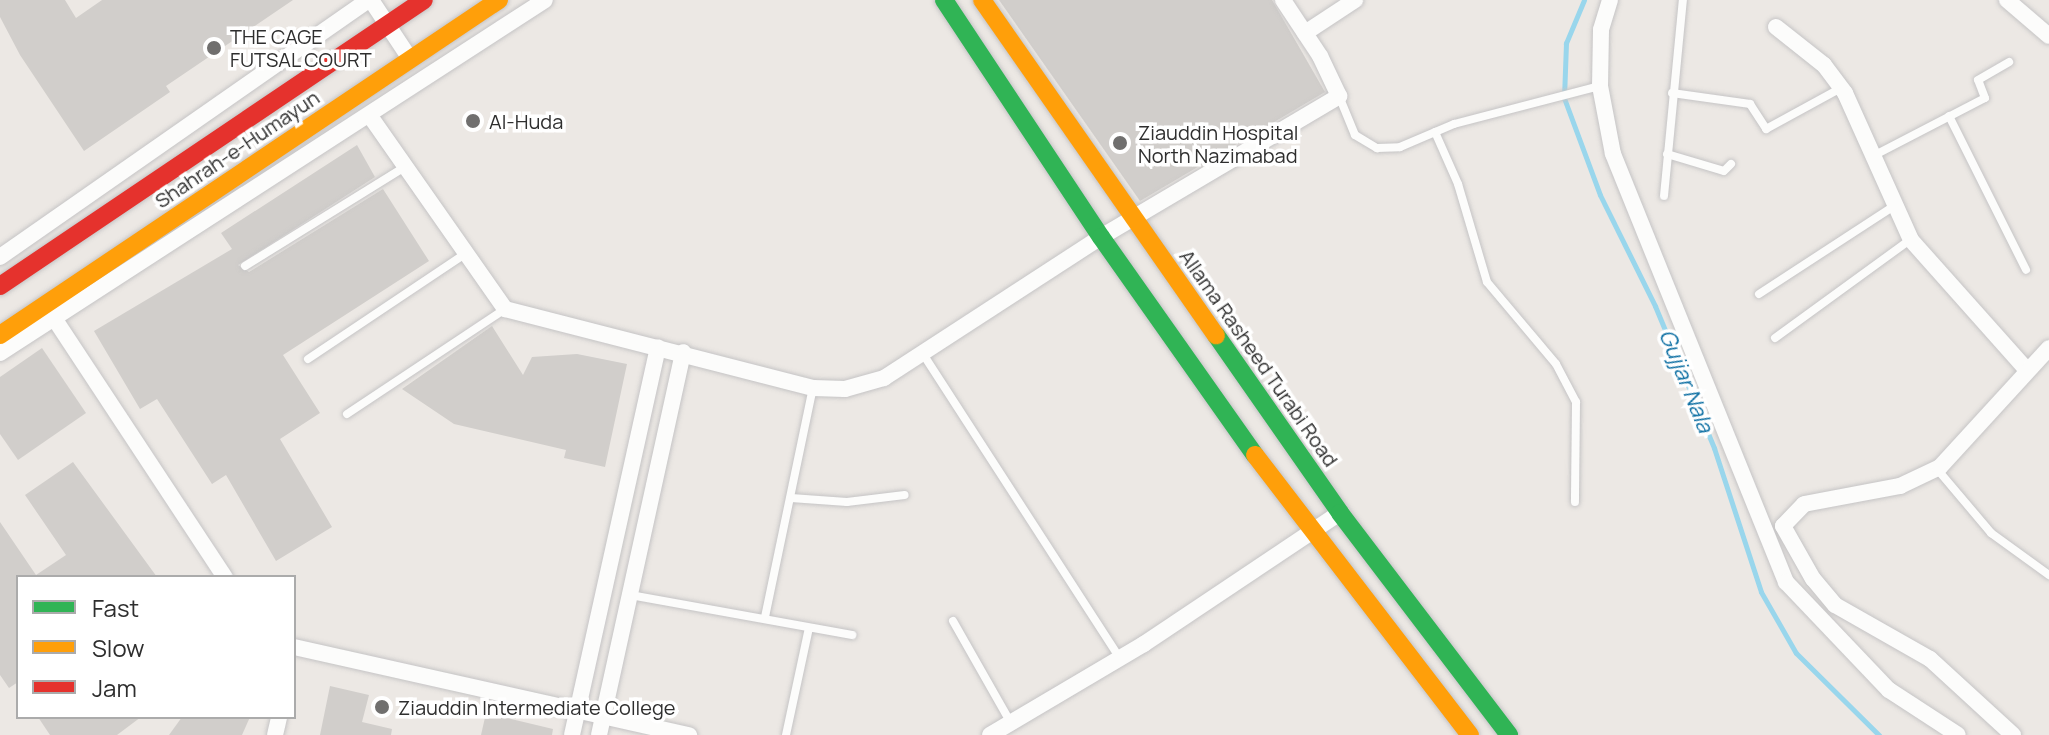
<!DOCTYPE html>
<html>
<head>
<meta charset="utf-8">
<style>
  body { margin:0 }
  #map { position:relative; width:2049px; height:735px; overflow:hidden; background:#ece8e4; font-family:Manrope,sans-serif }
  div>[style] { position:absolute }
  .stream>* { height:5px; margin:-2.5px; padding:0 2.5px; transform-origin:2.5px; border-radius:2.5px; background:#99d6ec }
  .building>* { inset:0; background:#d1cecb }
  .roads { filter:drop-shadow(0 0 2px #c5c4c5) drop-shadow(0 0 2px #c5c4c5) }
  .lane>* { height:8px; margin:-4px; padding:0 4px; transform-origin:4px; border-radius:4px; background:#fcfcfb }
  .street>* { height:16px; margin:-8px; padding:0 8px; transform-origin:8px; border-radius:8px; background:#fcfcfb }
  .fast>* { height:18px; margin:-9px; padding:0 9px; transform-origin:9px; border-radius:9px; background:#30b455 }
  .slow>* { height:18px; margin:-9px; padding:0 9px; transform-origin:9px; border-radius:9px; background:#ff9f0a }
  .jam>* { height:18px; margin:-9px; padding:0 9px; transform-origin:9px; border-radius:9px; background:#e5322d }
  .dots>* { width:22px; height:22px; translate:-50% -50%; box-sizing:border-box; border:4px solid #fff; border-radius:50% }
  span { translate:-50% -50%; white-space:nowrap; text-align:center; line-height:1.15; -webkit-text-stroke:7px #fff; paint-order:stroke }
  .poi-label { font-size:20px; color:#2e2e2e }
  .left { translate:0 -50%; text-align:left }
  .street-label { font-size:20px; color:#2e2e2e }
  .water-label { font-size:22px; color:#0d6fa3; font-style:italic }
  .legend { position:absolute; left:16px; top:575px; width:280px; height:144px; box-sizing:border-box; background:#fff; border:2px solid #ababab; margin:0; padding:10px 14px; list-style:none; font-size:24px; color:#2e2e2e }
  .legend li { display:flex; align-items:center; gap:16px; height:40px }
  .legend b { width:40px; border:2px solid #ababab }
</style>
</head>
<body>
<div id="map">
  <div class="stream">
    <div style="left:1584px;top:0;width:47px;rotate:112.7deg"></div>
    <div style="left:1566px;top:43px;width:55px;rotate:92.1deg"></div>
    <div style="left:1564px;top:98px;width:103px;rotate:69.6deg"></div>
    <div style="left:1600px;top:195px;width:124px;rotate:63.6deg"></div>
    <div style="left:1655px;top:306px;width:154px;rotate:67.4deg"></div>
    <div style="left:1714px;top:448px;width:151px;rotate:71.9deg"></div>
    <div style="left:1761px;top:592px;width:70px;rotate:60.2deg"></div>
    <div style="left:1796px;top:653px;width:117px;rotate:44.7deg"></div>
  </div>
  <div class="building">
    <div style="clip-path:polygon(0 0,65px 0,76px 18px,102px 0,293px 0,166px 86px,170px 92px,84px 151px,20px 55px,0 17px)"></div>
    <div style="clip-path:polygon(999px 0,1272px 0,1325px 92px,1140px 201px)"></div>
    <div style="clip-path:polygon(357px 145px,375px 177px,238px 265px,249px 272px,383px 189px,429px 261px,283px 355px,320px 413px,280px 439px,332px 527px,276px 561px,226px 475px,212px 484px,157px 399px,140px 409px,94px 331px,232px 249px,221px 233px)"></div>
    <div style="clip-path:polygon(492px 326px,523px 375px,532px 357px,577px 354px,627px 364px,605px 467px,564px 458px,566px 450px,454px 424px,402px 389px)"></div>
    <div style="clip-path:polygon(42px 348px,86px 413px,18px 460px,0 434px,0 377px)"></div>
    <div style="clip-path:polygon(73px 462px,157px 577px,18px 577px,18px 682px,9px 688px,0 675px,0 522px,36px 575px,66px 555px,25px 495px)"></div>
    <div style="clip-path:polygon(330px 686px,369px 695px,362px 722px,392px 729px,391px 735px,320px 735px)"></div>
    <div style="clip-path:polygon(486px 713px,553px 729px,552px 735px,481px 735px)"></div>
    <div style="clip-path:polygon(38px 717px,141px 717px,117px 735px,50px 735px)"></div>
    <div style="clip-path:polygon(182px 717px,250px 717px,242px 735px,169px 735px)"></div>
  </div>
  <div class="roads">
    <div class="lane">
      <div style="left:1672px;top:93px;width:79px;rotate:8deg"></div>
      <div style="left:1750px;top:104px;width:30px;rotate:57deg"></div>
      <div style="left:1766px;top:129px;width:85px;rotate:-28.7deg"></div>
      <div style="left:1339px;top:96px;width:42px;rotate:67.7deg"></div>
      <div style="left:1355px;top:135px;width:26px;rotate:31deg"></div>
      <div style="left:1377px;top:148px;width:23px;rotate:-2deg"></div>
      <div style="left:1400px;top:147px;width:59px;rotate:-23.1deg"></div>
      <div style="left:1454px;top:124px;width:151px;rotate:-14.6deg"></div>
      <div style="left:1949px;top:116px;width:172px;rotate:63.4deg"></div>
      <div style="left:1435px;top:132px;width:57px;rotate:66.1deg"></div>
      <div style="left:1458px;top:184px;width:102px;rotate:73.5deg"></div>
      <div style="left:1487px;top:282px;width:107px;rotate:49.9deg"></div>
      <div style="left:1556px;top:364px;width:43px;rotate:62.2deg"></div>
      <div style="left:1576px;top:402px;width:100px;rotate:90.6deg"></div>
      <div style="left:1667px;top:154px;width:59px;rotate:16.6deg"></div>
      <div style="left:1724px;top:171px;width:10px;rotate:-45deg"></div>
      <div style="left:1873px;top:156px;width:126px;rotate:-27.4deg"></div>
      <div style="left:1985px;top:98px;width:19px;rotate:-111deg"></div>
      <div style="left:1978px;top:80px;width:36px;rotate:-30deg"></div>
      <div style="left:1664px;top:196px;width:197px;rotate:-84.5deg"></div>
      <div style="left:245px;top:266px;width:186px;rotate:-31.8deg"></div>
      <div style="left:1759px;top:294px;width:161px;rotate:-33.1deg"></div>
      <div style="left:1775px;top:338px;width:167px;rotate:-36deg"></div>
      <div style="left:923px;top:354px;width:362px;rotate:57.1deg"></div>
      <div style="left:308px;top:359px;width:189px;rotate:-33.8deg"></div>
      <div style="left:347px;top:414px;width:190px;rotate:-33.6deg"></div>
      <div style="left:1937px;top:469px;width:84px;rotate:49.8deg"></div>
      <div style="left:1991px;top:533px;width:72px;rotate:35.9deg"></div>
      <div style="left:791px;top:498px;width:56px;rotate:4.1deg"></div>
      <div style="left:847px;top:502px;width:58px;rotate:-6.9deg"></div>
      <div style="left:630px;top:595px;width:226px;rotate:10.2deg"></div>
      <div style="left:765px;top:617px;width:234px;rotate:-78.2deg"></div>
      <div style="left:953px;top:621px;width:117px;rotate:60.4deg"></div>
      <div style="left:786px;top:735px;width:109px;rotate:-77.9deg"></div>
    </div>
    <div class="street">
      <div style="left:371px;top:0;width:71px;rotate:56.5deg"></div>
      <div style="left:1610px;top:0;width:31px;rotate:107deg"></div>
      <div style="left:1601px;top:30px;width:56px;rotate:91deg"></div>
      <div style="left:1600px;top:86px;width:69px;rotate:79.2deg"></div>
      <div style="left:1613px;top:154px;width:462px;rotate:68deg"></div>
      <div style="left:1786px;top:582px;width:149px;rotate:46.4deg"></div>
      <div style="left:1889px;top:690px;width:82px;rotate:33.1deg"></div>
      <div style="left:2007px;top:0;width:55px;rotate:40.6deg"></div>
      <div style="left:1776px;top:27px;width:61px;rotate:38.4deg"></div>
      <div style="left:1824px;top:65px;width:35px;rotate:53deg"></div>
      <div style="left:1845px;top:93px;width:161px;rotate:65.8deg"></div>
      <div style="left:1911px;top:240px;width:173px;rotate:48.3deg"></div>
      <div style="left:1305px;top:33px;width:60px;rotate:-33.4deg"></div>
      <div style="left:370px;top:116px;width:236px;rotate:55deg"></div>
      <div style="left:505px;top:309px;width:318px;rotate:14.4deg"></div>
      <div style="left:813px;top:388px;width:32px;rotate:2deg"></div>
      <div style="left:845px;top:389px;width:41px;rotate:-15.8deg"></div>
      <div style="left:884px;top:378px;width:259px;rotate:-33deg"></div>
      <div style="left:1101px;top:237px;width:277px;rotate:-30.6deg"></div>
      <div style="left:1339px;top:96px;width:44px;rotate:-115.4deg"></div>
      <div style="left:1320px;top:56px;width:67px;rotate:-123.5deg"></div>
      <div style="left:0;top:257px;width:449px;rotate:-34.9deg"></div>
      <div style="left:52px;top:315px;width:314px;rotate:56.6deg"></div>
      <div style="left:0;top:353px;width:649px;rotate:-32.93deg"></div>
      <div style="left:294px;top:647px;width:405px;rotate:12.6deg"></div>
      <div style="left:275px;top:735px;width:18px;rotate:-77deg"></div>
      <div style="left:572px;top:735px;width:397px;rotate:-77.5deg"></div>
      <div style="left:599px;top:735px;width:392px;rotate:-77.6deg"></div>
      <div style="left:990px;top:735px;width:179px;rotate:-30.6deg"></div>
      <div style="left:1144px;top:644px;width:236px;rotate:-33.8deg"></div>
      <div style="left:2013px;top:735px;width:113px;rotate:-137.5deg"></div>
      <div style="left:1930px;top:659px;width:109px;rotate:-150.4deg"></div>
      <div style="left:1835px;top:605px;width:34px;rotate:-130deg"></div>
      <div style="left:1813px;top:579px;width:61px;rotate:-119.5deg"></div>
      <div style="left:1783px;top:526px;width:30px;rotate:-46deg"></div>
      <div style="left:1804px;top:504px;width:98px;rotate:-10.6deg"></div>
      <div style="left:1900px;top:486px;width:44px;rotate:-25.4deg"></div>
      <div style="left:1940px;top:467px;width:161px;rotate:-47.5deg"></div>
    </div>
    <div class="fast">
      <div style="left:944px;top:0;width:284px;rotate:56.5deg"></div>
      <div style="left:1101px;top:237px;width:267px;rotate:54.8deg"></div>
      <div style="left:1216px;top:335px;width:217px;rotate:55.1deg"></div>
      <div style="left:1340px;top:513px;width:279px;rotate:52.7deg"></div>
    </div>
    <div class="slow">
      <div style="left:982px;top:0;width:409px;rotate:55.1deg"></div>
      <div style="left:0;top:335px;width:601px;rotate:-33.88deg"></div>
      <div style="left:1255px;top:455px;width:353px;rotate:52.5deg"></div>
    </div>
    <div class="jam">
      <div style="left:0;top:286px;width:511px;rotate:-34deg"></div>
    </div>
  </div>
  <div class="dots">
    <div style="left:214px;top:48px;background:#706f6e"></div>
    <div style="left:473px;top:121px;background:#706f6e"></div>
    <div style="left:1120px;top:143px;background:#706f6e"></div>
    <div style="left:382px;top:707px;background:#706f6e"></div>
  </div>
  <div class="poi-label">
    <span class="left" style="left:230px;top:48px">THE CAGE<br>FUTSAL COURT</span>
    <span class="left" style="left:489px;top:121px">Al-Huda</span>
    <span class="left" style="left:1138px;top:144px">Ziauddin Hospital<br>North Nazimabad</span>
    <span class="left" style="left:398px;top:707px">Ziauddin Intermediate College</span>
  </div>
  <div class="street-label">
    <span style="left:237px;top:149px;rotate:-34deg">Shahrah-e-Humayun</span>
    <span style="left:1259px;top:358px;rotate:55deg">Allama Rasheed Turabi Road</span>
  </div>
  <div class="water-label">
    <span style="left:1686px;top:381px;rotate:68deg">Gujjar Nala</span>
  </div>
  <ul class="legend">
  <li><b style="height:10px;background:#30b455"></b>Fast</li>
  <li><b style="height:10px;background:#ff9f0a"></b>Slow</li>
  <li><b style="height:10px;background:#e5322d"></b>Jam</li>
  </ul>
</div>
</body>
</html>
